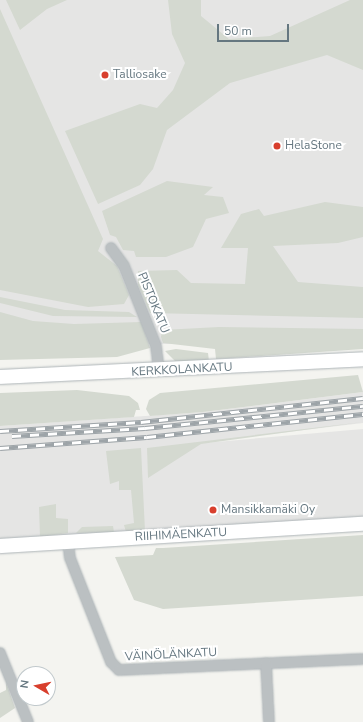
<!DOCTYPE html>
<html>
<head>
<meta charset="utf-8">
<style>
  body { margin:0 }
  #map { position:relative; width:363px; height:722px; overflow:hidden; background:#f4f4f0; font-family:"Nunito Sans",sans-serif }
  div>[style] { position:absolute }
  .built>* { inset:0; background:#e5e5e4; transform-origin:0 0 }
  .green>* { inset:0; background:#d4d9d0 }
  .roads { filter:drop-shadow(0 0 1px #adb4b7) drop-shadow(0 0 1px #adb4b7) }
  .street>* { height:10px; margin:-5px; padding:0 5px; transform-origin:5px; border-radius:5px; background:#bbc0c2 }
  .secondary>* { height:14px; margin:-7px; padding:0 7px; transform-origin:7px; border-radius:7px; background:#fff }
  .rail>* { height:4.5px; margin-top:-2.25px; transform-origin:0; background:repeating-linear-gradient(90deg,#fff 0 9px,#9da4a8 0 18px); box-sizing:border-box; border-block:1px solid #9da4a8 }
  .dots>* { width:11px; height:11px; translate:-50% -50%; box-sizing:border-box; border:2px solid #fff; border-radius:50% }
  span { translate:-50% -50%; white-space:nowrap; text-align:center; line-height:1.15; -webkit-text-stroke:4px #fff; paint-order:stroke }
  .poi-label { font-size:12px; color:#657780 }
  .left { translate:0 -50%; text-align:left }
  .street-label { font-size:12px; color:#657780 }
  .north { position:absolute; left:16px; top:666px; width:40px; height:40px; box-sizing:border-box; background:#fff; border:1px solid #c1c9cc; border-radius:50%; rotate:279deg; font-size:11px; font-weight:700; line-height:16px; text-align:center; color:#657780 }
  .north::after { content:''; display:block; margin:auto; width:14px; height:18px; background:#d83f2d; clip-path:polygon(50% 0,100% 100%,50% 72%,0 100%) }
  .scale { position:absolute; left:217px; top:24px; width:72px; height:18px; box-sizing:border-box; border:2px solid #657780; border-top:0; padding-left:5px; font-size:12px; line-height:14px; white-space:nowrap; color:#657780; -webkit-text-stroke:3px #fff; paint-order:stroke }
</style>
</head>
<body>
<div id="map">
  <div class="built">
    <div style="left:0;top:0;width:363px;height:344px"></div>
    <div style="clip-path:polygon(363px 392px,363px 423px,170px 446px,363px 429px,363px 518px,0 539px,0 426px,203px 412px)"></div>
  </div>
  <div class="green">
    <div style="clip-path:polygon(6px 0,67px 0,47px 9px,20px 30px)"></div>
    <div style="clip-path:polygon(168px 0,201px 0,201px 16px,229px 39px,270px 36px,350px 0,363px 0,363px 70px,327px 55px,230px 83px,167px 130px,153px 169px,140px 185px,98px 204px,65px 131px,140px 104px,157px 108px,173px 90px,185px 63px,172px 34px)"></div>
    <div style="clip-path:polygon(0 9px,103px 239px,98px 251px,117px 266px,122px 278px,129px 295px,124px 304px,88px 307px,0 290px)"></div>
    <div style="clip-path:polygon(167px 181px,213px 187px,204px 195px,223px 197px,229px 213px,206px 219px,193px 247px,166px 257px,136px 257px,134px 251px,123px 250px,116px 237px,110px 235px,102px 211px)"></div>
    <div style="clip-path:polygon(325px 202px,363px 207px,363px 237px,338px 243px,273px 246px,298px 282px,363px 287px,363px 318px,150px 313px,138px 285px,138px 271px,177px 270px,191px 283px,245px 284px,248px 248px,221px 248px,241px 214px,259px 209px,264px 216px)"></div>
    <div style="clip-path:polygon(0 297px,65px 310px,129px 312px,137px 317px,53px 316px,0 303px)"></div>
    <div style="clip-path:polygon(0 312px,33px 321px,74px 324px,141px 322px,150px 348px,117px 357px,0 360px)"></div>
    <div style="clip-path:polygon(219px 327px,363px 329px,363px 349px,216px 359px,215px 349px,163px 343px,161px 337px,162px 330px)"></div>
    <div style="clip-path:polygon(176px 349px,208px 353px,209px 361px,175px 361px,165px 351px)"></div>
    <div style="clip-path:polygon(358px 375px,363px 392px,203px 412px,150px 416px,146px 409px,149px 400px,160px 393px)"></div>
    <div style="clip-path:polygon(77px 390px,129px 396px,138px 403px,140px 410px,136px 410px,134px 417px,0 426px,0 393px)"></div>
    <div style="clip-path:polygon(363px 422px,201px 444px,148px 478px,147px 448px)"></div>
    <div style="clip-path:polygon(141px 448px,145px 531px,126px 532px,124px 525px,134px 523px,131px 490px,119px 490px,119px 481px,110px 484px,106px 451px)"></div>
    <div style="clip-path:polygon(56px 504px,56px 518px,68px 519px,68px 533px,40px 537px,39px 507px)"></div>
    <div style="clip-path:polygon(113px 526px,114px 532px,76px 533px,82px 527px)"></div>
    <div style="clip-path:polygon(363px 535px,363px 596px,163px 609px,134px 600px,115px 557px,153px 555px,156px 548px,163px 548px)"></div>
    <div style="clip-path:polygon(6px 682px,15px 708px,0 718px,0 693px,6px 690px)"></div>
  </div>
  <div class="roads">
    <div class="street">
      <div style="left:111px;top:248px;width:22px;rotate:54deg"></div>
      <div style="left:124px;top:266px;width:86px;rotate:68.2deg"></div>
      <div style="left:156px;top:346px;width:25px;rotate:83deg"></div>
      <div style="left:68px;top:542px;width:16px;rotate:83deg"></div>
      <div style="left:70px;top:558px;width:112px;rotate:68.5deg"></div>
      <div style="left:111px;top:662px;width:11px;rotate:45deg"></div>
      <div style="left:119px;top:670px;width:244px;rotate:-2.6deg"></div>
      <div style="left:0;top:653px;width:74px;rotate:67.9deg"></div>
      <div style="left:266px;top:663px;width:59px;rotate:87.1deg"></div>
    </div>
    <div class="secondary">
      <div style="left:0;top:377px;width:363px;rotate:-2.8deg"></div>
      <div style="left:0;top:546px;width:364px;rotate:-3.5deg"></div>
    </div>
  </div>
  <div class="rail">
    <div style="left:0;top:431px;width:141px;rotate:-3.7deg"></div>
    <div style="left:141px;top:422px;width:223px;rotate:-6.2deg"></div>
    <div style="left:12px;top:436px;width:133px;rotate:-3.4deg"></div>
    <div style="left:145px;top:428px;width:219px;rotate:-5.8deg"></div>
    <div style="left:0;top:448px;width:147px;rotate:-4.3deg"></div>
    <div style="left:147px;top:437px;width:217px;rotate:-6.1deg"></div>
  </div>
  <div class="dots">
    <div style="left:105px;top:75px;background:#d83f2d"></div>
    <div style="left:277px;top:146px;background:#d83f2d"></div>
    <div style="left:213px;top:510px;background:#d83f2d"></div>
  </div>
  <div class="poi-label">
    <span class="left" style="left:113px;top:75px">Talliosake</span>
    <span class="left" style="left:285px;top:146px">HelaStone</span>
    <span class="left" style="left:221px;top:510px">Mansikkamäki Oy</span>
  </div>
  <div class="street-label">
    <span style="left:153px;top:303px;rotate:68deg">PISTOKATU</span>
    <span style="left:182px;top:370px;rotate:-3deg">KERKKOLANKATU</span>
    <span style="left:181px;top:535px;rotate:-3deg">RIIHIMÄENKATU</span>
    <span style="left:171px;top:655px;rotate:-3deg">VÄINÖLÄNKATU</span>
  </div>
  <div class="north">N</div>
  <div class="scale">50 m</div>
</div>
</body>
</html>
